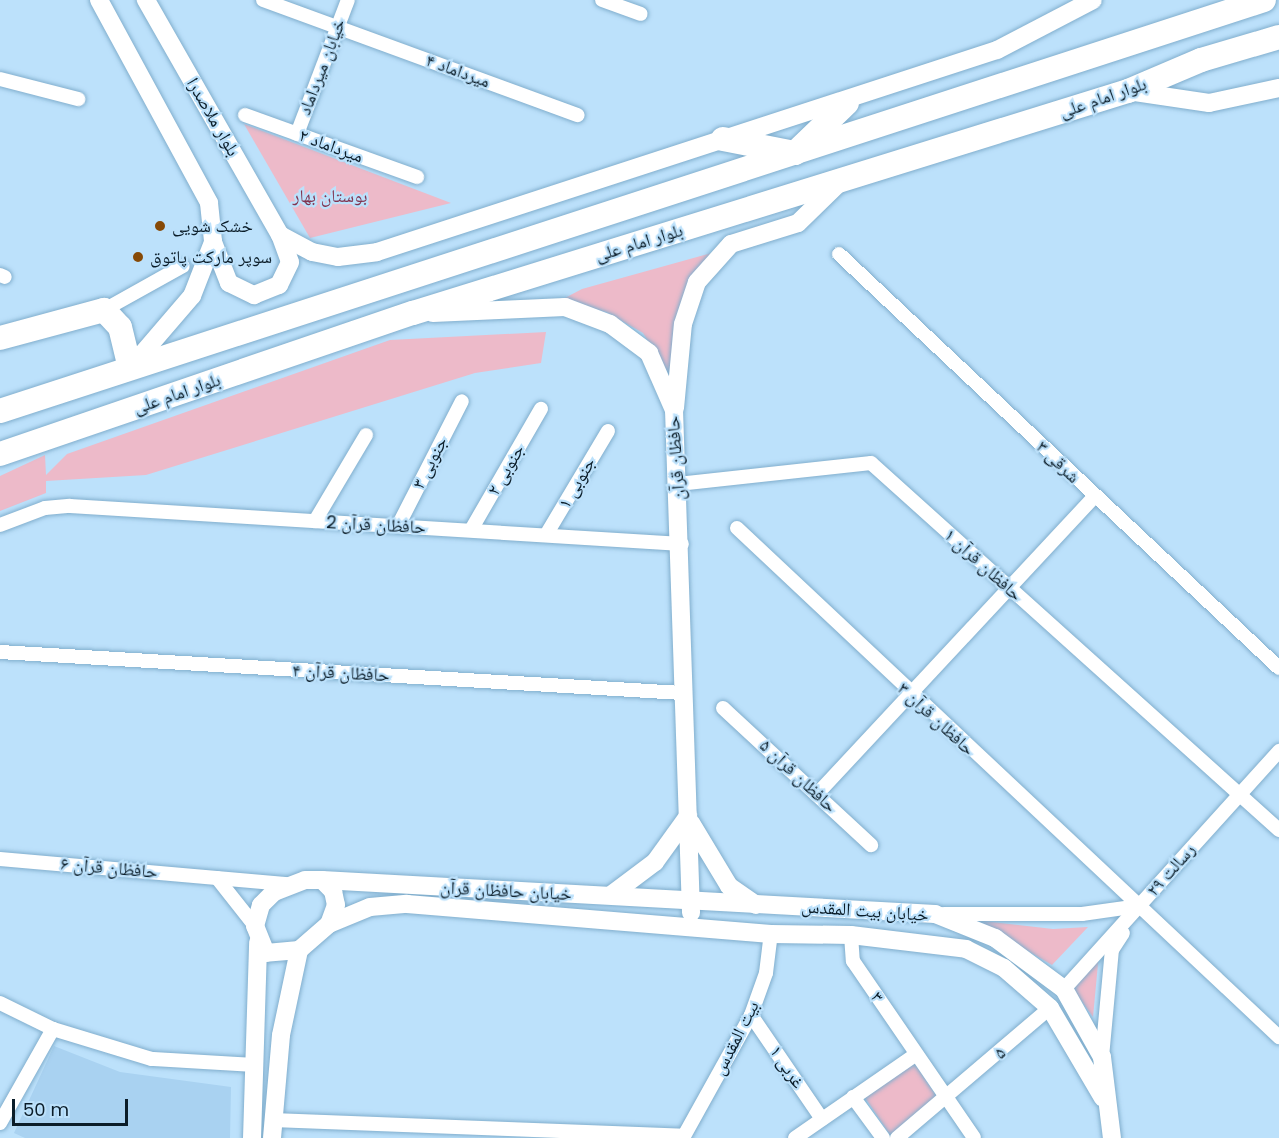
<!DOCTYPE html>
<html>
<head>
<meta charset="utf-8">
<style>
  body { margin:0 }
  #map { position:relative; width:1279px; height:1138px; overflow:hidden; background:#bce1fb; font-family:Poppins,"Noto Naskh Arabic",sans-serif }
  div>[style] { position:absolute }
  .built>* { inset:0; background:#a9d2f1 }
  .green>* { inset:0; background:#edbac9; transform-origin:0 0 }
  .roads { filter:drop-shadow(0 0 2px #81aecd) drop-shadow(0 0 2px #81aecd) }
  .street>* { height:14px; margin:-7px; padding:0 7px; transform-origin:7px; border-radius:7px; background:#fff }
  .secondary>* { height:18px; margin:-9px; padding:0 9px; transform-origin:9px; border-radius:9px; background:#fff }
  .highway>* { height:24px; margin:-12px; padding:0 12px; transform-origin:12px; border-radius:12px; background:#fff }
  .dots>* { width:16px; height:16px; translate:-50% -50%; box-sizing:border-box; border:3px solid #bce1fb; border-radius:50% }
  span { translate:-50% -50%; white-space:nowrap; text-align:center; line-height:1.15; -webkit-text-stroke:4.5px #bce1fb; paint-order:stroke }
  .street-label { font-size:18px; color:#0b1d29 }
  .park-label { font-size:18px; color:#813450 }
  .poi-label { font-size:18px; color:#0b1d29 }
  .left { translate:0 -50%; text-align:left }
  .scale { position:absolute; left:12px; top:1099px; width:116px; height:27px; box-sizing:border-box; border:3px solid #0b1d29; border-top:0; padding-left:8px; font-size:18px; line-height:21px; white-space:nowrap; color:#0b1d29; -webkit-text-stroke:4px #bce1fb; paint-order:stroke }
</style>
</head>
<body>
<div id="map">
  <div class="built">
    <div style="clip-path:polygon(54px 1046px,120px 1072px,231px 1087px,230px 1138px,25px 1138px,14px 1133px)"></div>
  </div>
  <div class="green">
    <div style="clip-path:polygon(244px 124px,451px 203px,310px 238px)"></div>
    <div style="clip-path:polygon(715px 252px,671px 378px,643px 333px,606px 312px,561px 300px,582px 289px)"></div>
    <div style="clip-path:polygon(546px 332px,541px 363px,475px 373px,146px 475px,46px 481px,46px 493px,0 511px,0 476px,45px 455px,46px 475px,67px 454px,390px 340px)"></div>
    <div style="clip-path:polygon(975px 920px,1053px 929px,1088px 927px,1052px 965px)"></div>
    <div style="clip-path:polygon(1099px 953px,1093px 1017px,1070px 985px)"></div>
    <div style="left:912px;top:1060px;width:50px;height:60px;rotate:56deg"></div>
  </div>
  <div class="roads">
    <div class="street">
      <div style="left:263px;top:0;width:335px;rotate:20.1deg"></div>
      <div style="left:602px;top:0;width:41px;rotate:19.7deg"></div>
      <div style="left:0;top:79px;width:81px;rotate:14.4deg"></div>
      <div style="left:245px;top:115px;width:183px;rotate:19.8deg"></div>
      <div style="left:297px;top:134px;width:143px;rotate:-69.2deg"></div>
      <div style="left:839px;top:254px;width:604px;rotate:43.26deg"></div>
      <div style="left:0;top:275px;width:5px;rotate:22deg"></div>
      <div style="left:104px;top:310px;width:90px;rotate:-29.1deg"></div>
      <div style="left:678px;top:484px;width:194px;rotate:-6.2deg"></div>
      <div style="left:871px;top:463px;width:549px;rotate:41.97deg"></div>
      <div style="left:315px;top:521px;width:100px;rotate:-59.3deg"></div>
      <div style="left:0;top:525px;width:48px;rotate:-20.7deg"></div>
      <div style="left:45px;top:508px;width:25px;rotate:-5deg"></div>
      <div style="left:70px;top:506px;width:613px;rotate:3.55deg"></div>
      <div style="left:398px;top:526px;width:140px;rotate:-62.9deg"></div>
      <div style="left:737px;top:528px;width:744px;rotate:43.2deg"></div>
      <div style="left:471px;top:530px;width:140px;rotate:-60deg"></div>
      <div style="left:546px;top:535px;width:121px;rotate:-59.2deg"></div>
      <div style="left:0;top:652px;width:684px;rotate:3.44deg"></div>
      <div style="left:723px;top:708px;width:202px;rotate:42.8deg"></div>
      <div style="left:818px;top:793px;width:405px;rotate:-47deg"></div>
      <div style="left:0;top:859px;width:289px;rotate:5deg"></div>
      <div style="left:217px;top:878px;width:61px;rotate:51.6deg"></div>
      <div style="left:944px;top:914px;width:138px"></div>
      <div style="left:1082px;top:914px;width:58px;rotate:-8deg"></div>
      <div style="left:851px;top:935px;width:26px;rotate:86deg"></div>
      <div style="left:853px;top:961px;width:214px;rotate:55.6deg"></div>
      <div style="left:1064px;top:989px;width:321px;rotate:-47.9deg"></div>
      <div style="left:0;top:1003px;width:59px;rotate:26.1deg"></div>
      <div style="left:751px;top:1015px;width:126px;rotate:55.7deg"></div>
      <div style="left:1102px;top:1057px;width:107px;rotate:-84.7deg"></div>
      <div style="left:1112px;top:950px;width:20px;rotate:-57deg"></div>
      <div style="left:853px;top:1097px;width:51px;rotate:53.8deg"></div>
      <div style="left:273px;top:1120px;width:411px;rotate:2.2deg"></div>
      <div style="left:684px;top:1136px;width:138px;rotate:-61deg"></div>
      <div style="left:751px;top:1015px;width:45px;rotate:-70.3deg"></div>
      <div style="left:766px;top:973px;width:39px;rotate:-83deg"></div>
      <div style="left:0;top:1123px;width:108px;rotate:-60.6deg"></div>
      <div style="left:53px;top:1029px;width:103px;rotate:16.9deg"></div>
      <div style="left:152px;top:1059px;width:104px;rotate:3.3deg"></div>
      <div style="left:795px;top:1138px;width:146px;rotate:-34.7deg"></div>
      <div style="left:897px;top:1138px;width:201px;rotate:-40.4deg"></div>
    </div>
    <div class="secondary">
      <div style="left:99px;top:0;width:231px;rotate:61.5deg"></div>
      <div style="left:209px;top:203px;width:39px;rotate:84deg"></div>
      <div style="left:213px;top:242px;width:44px;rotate:68.7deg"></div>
      <div style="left:229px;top:283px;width:28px;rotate:26deg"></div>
      <div style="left:254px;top:295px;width:27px;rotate:-22deg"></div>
      <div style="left:279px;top:285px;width:25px;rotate:-64deg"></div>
      <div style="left:290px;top:262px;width:29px;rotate:-110deg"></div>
      <div style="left:280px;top:235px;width:271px;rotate:-119.7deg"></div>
      <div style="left:1128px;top:91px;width:82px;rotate:8.4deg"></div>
      <div style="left:1209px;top:103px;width:72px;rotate:-12.1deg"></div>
      <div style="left:280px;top:235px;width:36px;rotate:28deg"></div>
      <div style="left:312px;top:252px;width:26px;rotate:11deg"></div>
      <div style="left:338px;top:257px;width:39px;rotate:-7deg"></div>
      <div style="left:377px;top:252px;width:652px;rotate:-18.05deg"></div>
      <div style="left:997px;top:50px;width:108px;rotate:-27.5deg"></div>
      <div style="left:433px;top:313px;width:132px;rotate:-2.6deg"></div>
      <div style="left:565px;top:307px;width:48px;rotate:20.7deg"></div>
      <div style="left:610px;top:324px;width:49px;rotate:36.6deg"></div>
      <div style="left:649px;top:353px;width:62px;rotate:66.3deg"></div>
      <div style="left:674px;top:410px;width:503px;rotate:88.06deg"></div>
      <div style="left:130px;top:368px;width:95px;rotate:-49.3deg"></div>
      <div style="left:192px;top:296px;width:58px;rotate:-68.7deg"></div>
      <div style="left:675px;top:408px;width:84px;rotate:-84.6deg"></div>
      <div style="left:683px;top:324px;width:44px;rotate:-71.6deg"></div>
      <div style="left:697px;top:282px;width:51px;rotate:-48.2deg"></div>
      <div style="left:731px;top:244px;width:70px;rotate:-17.4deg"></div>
      <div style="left:798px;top:223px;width:62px;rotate:-44.3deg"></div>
      <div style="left:691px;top:823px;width:74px;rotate:58.9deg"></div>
      <div style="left:729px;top:886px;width:33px;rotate:35deg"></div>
      <div style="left:305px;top:880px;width:17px"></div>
      <div style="left:322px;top:880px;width:16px;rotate:45deg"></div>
      <div style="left:333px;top:891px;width:14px;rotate:78deg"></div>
      <div style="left:336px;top:905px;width:20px;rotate:110deg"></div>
      <div style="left:329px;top:924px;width:40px;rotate:139deg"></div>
      <div style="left:299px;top:950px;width:33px;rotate:175deg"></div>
      <div style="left:266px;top:953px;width:29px;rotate:-112deg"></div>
      <div style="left:255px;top:926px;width:22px;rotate:-74deg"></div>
      <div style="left:261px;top:905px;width:18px;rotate:-45deg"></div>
      <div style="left:274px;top:892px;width:33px;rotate:-21deg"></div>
      <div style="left:322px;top:880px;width:614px;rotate:3.17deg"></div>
      <div style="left:935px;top:914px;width:65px;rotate:21.8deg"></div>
      <div style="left:995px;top:938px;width:86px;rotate:36.5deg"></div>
      <div style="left:1064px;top:989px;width:78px;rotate:60.8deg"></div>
      <div style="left:1102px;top:1057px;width:82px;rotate:83deg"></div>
      <div style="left:611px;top:895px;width:55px;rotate:-36.9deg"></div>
      <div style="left:655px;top:862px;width:57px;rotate:-54.3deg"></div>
      <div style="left:329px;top:924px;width:44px;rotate:-22.5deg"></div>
      <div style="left:370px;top:907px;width:37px;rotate:-5deg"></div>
      <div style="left:407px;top:904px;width:365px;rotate:4.7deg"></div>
      <div style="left:771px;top:934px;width:80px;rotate:0.7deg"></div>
      <div style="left:851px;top:935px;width:116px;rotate:6.9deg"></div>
      <div style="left:966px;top:949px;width:42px;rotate:26.6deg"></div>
      <div style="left:1004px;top:968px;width:61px;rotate:41deg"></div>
      <div style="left:1050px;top:1008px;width:104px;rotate:59.5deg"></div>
      <div style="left:252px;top:1138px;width:196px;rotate:-88.2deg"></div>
      <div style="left:272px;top:1138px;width:103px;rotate:-85deg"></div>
      <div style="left:281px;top:1035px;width:87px;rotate:-78deg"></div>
    </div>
    <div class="highway">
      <div style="left:723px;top:139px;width:73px;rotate:11deg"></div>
      <div style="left:795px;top:153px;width:72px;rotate:-43.9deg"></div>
      <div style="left:0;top:338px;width:108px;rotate:-15.1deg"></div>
      <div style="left:104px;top:310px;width:23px;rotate:47deg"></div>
      <div style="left:120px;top:327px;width:42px;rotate:76.3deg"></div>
      <div style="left:0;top:411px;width:1329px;rotate:-18.01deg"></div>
      <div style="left:0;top:454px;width:436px;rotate:-18.9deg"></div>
      <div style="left:413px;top:313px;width:749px;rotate:-17.25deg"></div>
      <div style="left:1128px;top:91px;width:79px;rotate:-23deg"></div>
      <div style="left:1201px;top:60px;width:81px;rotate:-16.4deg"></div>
    </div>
  </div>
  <div class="dots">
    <div style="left:160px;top:226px;background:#864906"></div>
    <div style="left:138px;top:257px;background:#864906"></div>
  </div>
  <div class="street-label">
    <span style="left:322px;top:67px;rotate:-69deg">خیابان میرداماد</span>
    <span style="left:458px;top:71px;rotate:20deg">میرداماد ۴</span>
    <span style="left:1103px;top:98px;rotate:-19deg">بلوار امام علی</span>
    <span style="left:213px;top:117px;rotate:60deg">بلوار ملاصدرا</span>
    <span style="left:331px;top:146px;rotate:20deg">میرداماد ۲</span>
    <span style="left:639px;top:243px;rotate:-17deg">بلوار امام علی</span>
    <span style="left:177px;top:394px;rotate:-19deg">بلوار امام علی</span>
    <span style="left:676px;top:458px;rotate:-94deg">حافظان قرآن</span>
    <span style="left:1058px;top:462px;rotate:44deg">۳ شرقی</span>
    <span style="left:430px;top:463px;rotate:-63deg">جنوبی ۳</span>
    <span style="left:506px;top:470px;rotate:-60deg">جنوبی ۲</span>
    <span style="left:577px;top:483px;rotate:-60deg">جنوبی ۱</span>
    <span style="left:376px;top:525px;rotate:3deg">حافظان قرآن 2</span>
    <span style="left:983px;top:565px;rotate:42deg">حافظان قرآن ۱</span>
    <span style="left:341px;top:673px;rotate:3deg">حافظان قرآن ۴</span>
    <span style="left:936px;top:719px;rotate:43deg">حافظان قرآن ۳</span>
    <span style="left:798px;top:776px;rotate:43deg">حافظان قرآن ۵</span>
    <span style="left:109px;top:868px;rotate:5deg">حافظان قرآن ۶</span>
    <span style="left:1171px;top:870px;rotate:-48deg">رسالت ۲۹</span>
    <span style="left:506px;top:891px;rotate:3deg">خیابان حافظان قرآن</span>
    <span style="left:865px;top:911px;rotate:4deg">خیابان بیت المقدس</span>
    <span style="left:877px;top:997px;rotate:57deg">۳</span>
    <span style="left:736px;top:1038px;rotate:-63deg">بیت المقدس</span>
    <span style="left:1000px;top:1053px;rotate:-42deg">۵</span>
    <span style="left:787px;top:1067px;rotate:56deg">۱ غربی</span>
  </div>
  <div class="park-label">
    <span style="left:330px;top:196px">بوستان بهار</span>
  </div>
  <div class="poi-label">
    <span class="left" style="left:172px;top:226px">خشک شویی</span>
    <span class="left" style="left:150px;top:257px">سوپر مارکت پاتوق</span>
  </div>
  <div class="scale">50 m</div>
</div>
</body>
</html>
